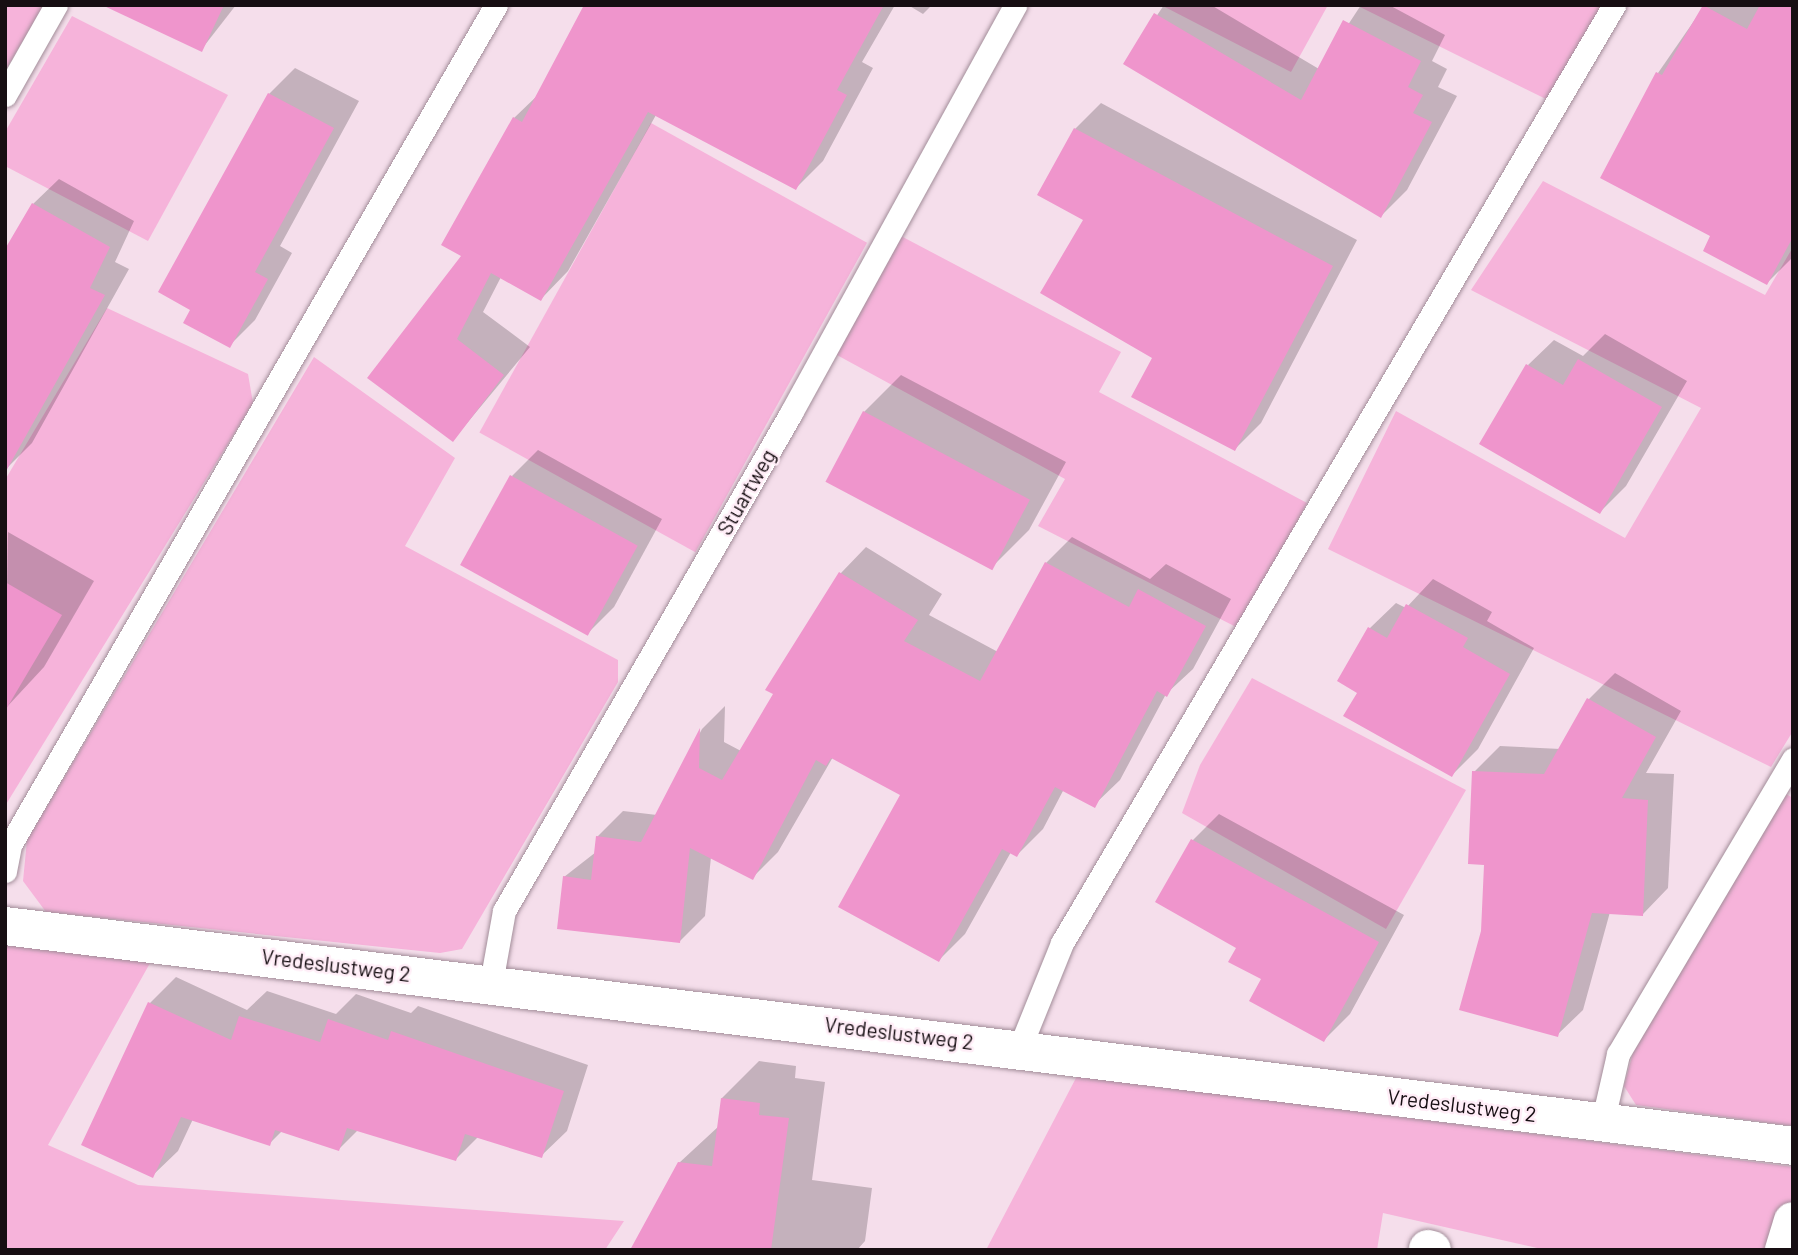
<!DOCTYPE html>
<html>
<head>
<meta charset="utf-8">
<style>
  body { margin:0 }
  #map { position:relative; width:1798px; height:1255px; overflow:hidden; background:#f5deeb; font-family:Barlow,sans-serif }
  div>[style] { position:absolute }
  .green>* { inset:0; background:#f6b3da; transform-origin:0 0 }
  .shadow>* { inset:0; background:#0003 }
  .building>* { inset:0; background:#ef95cc; transform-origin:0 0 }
  .roads { filter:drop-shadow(0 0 2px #a28d99) drop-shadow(0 0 2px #a28d99) }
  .service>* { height:23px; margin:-11.5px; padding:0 11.5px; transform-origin:11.5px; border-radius:11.5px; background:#fff }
  .minor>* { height:38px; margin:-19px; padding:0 19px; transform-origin:19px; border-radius:19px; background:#fff }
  span { translate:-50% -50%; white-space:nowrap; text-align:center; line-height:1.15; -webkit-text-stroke:5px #ffedf7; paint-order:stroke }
  .street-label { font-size:21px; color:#160e12 }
  .frame { position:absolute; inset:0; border:7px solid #160e12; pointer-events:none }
</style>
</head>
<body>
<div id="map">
  <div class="green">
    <div style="clip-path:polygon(5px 5px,44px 5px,5px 71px)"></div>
    <div style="clip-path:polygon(1161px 5px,1328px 5px,1291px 72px)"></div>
    <div style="clip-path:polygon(1356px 5px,1611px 5px,1552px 102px)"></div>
    <div style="clip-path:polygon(72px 16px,228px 95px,148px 241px,5px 166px,5px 132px)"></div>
    <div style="left:651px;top:123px;width:247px;height:354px;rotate:29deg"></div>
    <div style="clip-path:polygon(1543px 181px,1765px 295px,1793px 247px,1793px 731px,1771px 767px,1328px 549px,1396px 411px,1625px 538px,1701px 408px,1471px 290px)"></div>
    <div style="clip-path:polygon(899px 235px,1121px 352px,1099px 392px,1307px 503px,1240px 629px,1038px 526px,1065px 479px,835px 354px)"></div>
    <div style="clip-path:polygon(107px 308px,248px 374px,253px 403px,5px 806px,5px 480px)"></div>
    <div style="clip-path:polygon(314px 357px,455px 458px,405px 546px,618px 660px,618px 682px,462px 949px,440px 953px,46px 912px,23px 881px,27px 840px)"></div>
    <div style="clip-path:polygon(1252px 678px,1466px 790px,1386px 929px,1182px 813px,1200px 765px)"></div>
    <div style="clip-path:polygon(1786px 794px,1793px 798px,1793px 1126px,1636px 1105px,1624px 1086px,1634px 1049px)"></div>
    <div style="clip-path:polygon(5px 940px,154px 956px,48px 1145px,138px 1185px,624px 1221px,605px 1250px,5px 1250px)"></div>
    <div style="clip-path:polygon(1077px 1076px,1793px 1167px,1793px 1232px,1788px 1250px,1546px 1250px,1383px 1213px,1377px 1250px,986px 1250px)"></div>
  </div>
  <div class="shadow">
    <div style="clip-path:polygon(146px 5px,236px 5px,201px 50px)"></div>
    <div style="clip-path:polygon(586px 5px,895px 5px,862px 62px,873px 68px,823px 161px,796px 188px,656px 115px,568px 271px,541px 299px,501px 277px,483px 312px,530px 347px,453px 440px,370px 378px,464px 256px,514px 118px,540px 93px)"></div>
    <div style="clip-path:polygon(908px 5px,932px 5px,923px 14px)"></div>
    <div style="clip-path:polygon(1164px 5px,1211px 5px,1319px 69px,1361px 5px,1389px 5px,1445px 35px,1432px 61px,1447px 69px,1438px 87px,1457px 96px,1407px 190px,1381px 216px,1125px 63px)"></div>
    <div style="clip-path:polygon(1705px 5px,1793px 5px,1793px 257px,1767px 283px,1713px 235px,1658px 73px)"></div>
    <div style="clip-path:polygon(295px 68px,359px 101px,280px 246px,292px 253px,255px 320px,229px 346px,269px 94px)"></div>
    <div style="clip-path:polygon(1101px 103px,1357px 240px,1261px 423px,1235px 449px,1155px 357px,1085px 219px,1039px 195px,1075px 129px)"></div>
    <div style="clip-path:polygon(59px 179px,134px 221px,115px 262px,129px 269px,32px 443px,6px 469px,33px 204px)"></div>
    <div style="clip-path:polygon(1605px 334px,1687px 381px,1626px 486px,1600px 512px,1528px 365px,1554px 340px,1583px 356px)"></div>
    <div style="clip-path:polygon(901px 375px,1066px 462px,1029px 530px,992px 567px,828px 480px,864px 412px)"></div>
    <div style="clip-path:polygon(538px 450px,662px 519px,614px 607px,588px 633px,512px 476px)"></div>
    <div style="clip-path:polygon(8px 532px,94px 581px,44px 667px,5px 709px)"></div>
    <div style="clip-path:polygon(1072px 537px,1150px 579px,1166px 564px,1231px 599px,1193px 669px,1166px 694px,1120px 780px,1094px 805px,1064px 789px,1043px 829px,1017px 855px,1011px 852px,965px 934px,939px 960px,903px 794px,833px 757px,778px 852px,752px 878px,711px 857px,705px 916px,679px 942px,564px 877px,596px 852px,597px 837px,623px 811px,657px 815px,702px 729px,725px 706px,724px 742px,741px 751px,775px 694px,767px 689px,841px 573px,866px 547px,942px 594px,929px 615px,998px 652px,1046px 563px)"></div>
    <div style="clip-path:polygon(1433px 579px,1492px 612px,1487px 621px,1534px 648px,1478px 749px,1452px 775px,1360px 692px,1370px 628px,1396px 603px,1406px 608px)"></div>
    <div style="clip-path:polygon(1615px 673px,1681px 711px,1646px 773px,1674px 774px,1668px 888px,1643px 914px,1610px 912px,1583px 1010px,1557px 1035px,1483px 931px,1485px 863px,1474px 772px,1500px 746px,1561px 749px,1589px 699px)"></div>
    <div style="clip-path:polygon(1219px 814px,1404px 915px,1350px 1014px,1324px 1040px,1238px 947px,1157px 902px,1193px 840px)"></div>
    <div style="clip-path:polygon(176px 977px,247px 1010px,267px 991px,336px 1014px,356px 994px,411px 1013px,418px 1006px,588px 1065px,567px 1131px,541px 1156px,479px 1136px,456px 1159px,358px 1130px,339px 1149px,283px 1130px,269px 1144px,193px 1119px,178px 1151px,152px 1176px,84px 1145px,150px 1003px)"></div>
    <div style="clip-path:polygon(759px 1061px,796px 1066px,795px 1078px,825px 1082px,812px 1180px,872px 1188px,865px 1241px,857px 1250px,632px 1250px,679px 1163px,719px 1126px,722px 1098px)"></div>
  </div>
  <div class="building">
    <div style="clip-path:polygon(102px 5px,224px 5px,202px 52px)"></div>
    <div style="clip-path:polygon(584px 5px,884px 5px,837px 90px,847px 95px,796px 190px,648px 112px,541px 301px,491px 273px,457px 339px,504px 375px,453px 442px,367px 378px,461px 256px,441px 245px,513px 117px,522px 122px)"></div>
    <div style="clip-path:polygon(1703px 5px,1747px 29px,1760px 5px,1793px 5px,1793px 237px,1767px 285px,1703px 251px,1710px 236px,1600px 178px,1656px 72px,1662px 75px)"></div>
    <div style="clip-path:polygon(1154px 13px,1301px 100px,1343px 20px,1421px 61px,1408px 87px,1423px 95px,1413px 113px,1432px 122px,1381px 218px,1123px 64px)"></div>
    <div style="clip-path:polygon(268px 93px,334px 128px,255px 272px,268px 279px,230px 348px,183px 323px,190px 310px,158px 292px)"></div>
    <div style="clip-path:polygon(1074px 128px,1333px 266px,1235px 451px,1131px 397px,1152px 358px,1040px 293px,1083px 220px,1037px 195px)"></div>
    <div style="clip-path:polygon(32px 203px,110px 247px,90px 288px,105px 295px,5px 473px,5px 249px)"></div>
    <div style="clip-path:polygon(1578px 359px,1662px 407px,1600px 514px,1479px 444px,1526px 364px,1563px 385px)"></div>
    <div style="left:863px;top:411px;width:189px;height:80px;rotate:28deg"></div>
    <div style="left:510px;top:475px;width:146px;height:103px;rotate:29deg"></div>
    <div style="clip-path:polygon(1045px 562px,1129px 607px,1138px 589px,1206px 626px,1167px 697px,1157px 691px,1095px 808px,1055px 787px,1017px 857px,1002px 849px,939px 962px,838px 907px,900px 795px,831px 758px,826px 766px,816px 760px,753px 880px,690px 848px,680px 943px,557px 929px,563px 876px,591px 880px,596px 836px,641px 842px,700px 728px,699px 768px,722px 780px,773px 694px,765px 690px,839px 572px,918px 620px,904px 641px,980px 681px)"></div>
    <div style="clip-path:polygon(5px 582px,62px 615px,5px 711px)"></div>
    <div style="clip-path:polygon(1406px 604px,1468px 638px,1463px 647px,1510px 674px,1452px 777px,1343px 716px,1357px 693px,1337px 681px,1368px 627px,1387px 638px)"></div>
    <div style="clip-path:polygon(1587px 698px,1656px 737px,1622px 798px,1648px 800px,1643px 916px,1592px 913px,1558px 1037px,1459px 1010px,1481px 931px,1484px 865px,1468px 864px,1472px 771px,1544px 774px)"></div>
    <div style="clip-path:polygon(1191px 839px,1379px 942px,1324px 1042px,1249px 1001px,1261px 979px,1228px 962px,1236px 948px,1155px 902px)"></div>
    <div style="clip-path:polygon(148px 1002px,231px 1040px,239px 1016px,320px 1042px,328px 1019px,388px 1040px,391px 1031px,564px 1091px,542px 1158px,465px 1134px,456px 1161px,347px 1128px,339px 1151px,275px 1130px,270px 1146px,181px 1117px,153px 1178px,81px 1145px)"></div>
    <div style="clip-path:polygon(721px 1098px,760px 1103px,759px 1115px,789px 1118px,771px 1250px,630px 1250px,678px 1162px,712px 1166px)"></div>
  </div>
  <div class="roads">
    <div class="service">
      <div style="left:5px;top:95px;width:103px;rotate:-60.5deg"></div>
      <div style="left:5px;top:871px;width:26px;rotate:-79deg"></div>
      <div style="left:10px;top:845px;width:970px;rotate:-59.95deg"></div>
      <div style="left:491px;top:983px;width:73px;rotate:-79.8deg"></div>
      <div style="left:504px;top:911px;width:575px;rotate:-60.04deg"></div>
      <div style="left:791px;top:413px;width:465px;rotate:-61.2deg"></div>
      <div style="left:1020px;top:1047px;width:112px;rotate:-68deg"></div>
      <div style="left:1062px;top:943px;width:1088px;rotate:-59.52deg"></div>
      <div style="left:1602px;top:1124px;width:72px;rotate:-77.1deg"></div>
      <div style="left:1618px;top:1054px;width:343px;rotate:-59.3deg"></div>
    </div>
    <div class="minor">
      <div style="left:5px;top:926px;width:1801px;rotate:7.01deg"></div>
      <div style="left:1428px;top:1249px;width:4px;rotate:14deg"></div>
      <div style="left:1784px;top:1250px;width:30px;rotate:-73deg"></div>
    </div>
  </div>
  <div class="street-label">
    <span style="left:746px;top:492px;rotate:-60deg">Stuartweg</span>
    <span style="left:336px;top:965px;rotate:7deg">Vredeslustweg 2</span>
    <span style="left:899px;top:1033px;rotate:7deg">Vredeslustweg 2</span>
    <span style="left:1462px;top:1105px;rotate:7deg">Vredeslustweg 2</span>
  </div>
  <div class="frame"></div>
</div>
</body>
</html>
